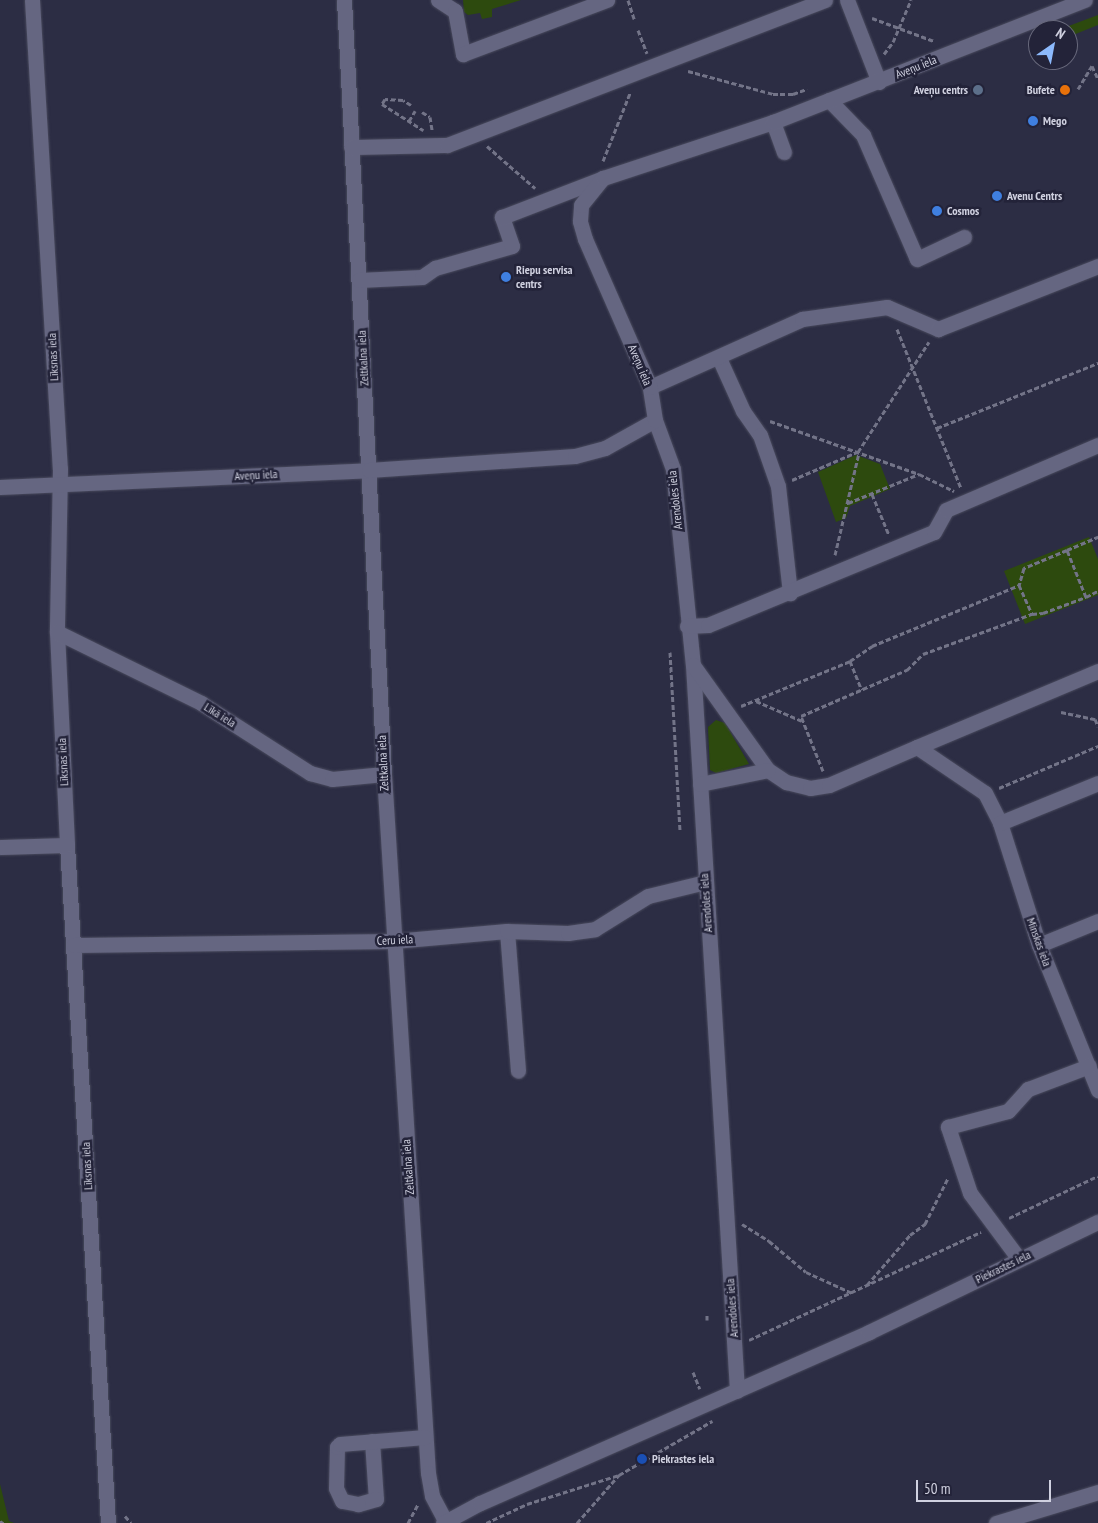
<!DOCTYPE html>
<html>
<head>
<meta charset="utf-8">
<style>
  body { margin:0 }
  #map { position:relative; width:1098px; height:1523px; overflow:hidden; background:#2c2d44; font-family:"PT Sans Narrow",sans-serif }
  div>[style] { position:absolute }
  .green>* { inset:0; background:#2d4a0e }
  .path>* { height:3px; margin-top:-1.5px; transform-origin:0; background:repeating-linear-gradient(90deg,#737488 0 5px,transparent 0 7.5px) }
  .roads { filter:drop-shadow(0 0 1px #494a5d) drop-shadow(0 0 1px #494a5d) }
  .minor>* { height:15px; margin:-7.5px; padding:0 7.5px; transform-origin:7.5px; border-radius:7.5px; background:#656681 }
  .dots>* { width:14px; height:14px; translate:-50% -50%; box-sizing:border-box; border:2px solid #232339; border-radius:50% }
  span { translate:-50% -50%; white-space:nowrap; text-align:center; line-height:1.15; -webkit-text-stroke:5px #232339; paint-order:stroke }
  .street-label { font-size:12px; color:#d0d1e0 }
  .poi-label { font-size:12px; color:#d0d1e0; font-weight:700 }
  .right { translate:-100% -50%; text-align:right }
  .left { translate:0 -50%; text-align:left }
  .north { position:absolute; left:1028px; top:20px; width:50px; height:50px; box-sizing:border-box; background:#232339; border:1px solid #68697c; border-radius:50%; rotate:33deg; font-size:14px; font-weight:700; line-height:20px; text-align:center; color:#d0d1e0 }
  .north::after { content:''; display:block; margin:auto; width:18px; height:22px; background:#8cb9fc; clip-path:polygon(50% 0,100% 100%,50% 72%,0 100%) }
  .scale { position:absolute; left:916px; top:1480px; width:135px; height:22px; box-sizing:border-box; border:2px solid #d0d1e0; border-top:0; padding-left:6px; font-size:15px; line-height:18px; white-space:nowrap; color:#d0d1e0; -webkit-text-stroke:4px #232339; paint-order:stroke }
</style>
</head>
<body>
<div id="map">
  <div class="green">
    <div style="clip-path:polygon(463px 0,521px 0,492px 9px,492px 17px,482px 19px,480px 13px,468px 15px,464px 12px)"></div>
    <div style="clip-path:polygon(1098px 15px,1098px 25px,1068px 37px,1068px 30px,1058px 30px)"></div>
    <div style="clip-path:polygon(856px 455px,880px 464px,890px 489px,850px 506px,846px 518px,836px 522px,818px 472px)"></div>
    <div style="clip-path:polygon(1089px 537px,1098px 559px,1098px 595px,1025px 624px,1004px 571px)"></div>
    <div style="clip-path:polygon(716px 720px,725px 723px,749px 764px,716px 773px,710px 770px,708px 727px)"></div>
    <div style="clip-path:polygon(0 1484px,9px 1521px,14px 1523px,0 1523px)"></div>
  </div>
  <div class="path">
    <div style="left:628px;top:0;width:20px;rotate:72deg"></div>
    <div style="left:872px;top:18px;width:66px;rotate:20.4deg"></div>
    <div style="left:638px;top:30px;width:25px;rotate:69deg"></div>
    <div style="left:884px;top:54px;width:15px;rotate:-53deg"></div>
    <div style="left:893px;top:42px;width:46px;rotate:-66.8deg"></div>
    <div style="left:688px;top:71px;width:88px;rotate:15.1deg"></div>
    <div style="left:773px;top:94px;width:20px"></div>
    <div style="left:793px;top:94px;width:15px;rotate:-20deg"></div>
    <div style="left:1078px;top:89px;width:27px;rotate:-59deg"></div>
    <div style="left:1092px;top:66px;width:14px;rotate:65deg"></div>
    <div style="left:411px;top:105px;width:9px;rotate:-148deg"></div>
    <div style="left:403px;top:100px;width:18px;rotate:-177deg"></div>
    <div style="left:385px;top:99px;width:6px;rotate:121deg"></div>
    <div style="left:382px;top:104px;width:49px;rotate:32.4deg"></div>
    <div style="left:422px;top:112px;width:9px;rotate:32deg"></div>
    <div style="left:430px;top:117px;width:13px;rotate:81deg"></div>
    <div style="left:409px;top:121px;width:12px;rotate:-59deg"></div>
    <div style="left:487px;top:146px;width:64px;rotate:41.2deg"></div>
    <div style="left:603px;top:161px;width:73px;rotate:-68.3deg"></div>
    <div style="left:897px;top:329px;width:171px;rotate:68.1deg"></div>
    <div style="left:770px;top:421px;width:158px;rotate:19.6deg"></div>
    <div style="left:919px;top:474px;width:39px;rotate:26deg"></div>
    <div style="left:937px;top:428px;width:174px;rotate:-22deg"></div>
    <div style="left:858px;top:452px;width:131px;rotate:-57.2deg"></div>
    <div style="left:792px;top:480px;width:71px;rotate:-23.3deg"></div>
    <div style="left:872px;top:494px;width:44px;rotate:67.5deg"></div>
    <div style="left:848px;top:503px;width:77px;rotate:-22.2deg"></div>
    <div style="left:1067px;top:550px;width:34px;rotate:-23deg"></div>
    <div style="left:835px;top:555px;width:105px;rotate:-76.8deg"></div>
    <div style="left:1086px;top:597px;width:51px;rotate:-112deg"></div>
    <div style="left:1067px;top:550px;width:47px;rotate:157.3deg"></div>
    <div style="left:1024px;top:568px;width:18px;rotate:106deg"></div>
    <div style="left:1019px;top:585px;width:32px;rotate:66deg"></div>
    <div style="left:1032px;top:614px;width:11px;rotate:-5deg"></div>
    <div style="left:1043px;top:613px;width:46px;rotate:-20.4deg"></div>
    <div style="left:1086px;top:597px;width:13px;rotate:-27deg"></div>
    <div style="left:670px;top:652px;width:178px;rotate:86.8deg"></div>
    <div style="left:850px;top:661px;width:31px;rotate:68deg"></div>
    <div style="left:756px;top:701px;width:50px;rotate:23.5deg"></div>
    <div style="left:741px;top:706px;width:118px;rotate:-22.4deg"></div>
    <div style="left:850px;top:661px;width:27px;rotate:-34deg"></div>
    <div style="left:872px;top:646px;width:159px;rotate:-22.5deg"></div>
    <div style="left:1061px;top:712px;width:35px;rotate:12deg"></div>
    <div style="left:1095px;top:719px;width:8px;rotate:67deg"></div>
    <div style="left:823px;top:771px;width:59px;rotate:-111.8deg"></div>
    <div style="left:801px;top:716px;width:116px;rotate:-23.5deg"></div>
    <div style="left:907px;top:670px;width:23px;rotate:-45deg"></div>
    <div style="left:923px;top:654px;width:116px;rotate:-20.2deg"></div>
    <div style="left:999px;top:788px;width:108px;rotate:-23deg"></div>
    <div style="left:1009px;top:1218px;width:98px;rotate:-25.3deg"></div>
    <div style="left:742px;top:1224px;width:32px;rotate:32deg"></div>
    <div style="left:769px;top:1241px;width:48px;rotate:40deg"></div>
    <div style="left:806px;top:1272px;width:51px;rotate:24.5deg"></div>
    <div style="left:867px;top:1285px;width:66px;rotate:-49.3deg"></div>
    <div style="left:910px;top:1235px;width:19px;rotate:-36deg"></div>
    <div style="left:925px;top:1224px;width:51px;rotate:-63.4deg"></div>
    <div style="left:707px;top:1315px;width:5px;rotate:90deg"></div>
    <div style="left:749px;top:1340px;width:256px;rotate:-25deg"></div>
    <div style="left:693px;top:1372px;width:18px;rotate:68deg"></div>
    <div style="left:125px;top:1516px;width:9px;rotate:49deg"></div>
    <div style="left:0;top:1521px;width:4px;rotate:34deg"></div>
    <div style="left:408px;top:1523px;width:21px;rotate:-62deg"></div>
    <div style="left:486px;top:1523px;width:45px;rotate:-24.9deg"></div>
    <div style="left:527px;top:1504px;width:96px;rotate:-17.5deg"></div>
    <div style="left:619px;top:1475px;width:108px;rotate:-30.1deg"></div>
    <div style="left:577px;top:1523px;width:64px;rotate:-48.8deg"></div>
  </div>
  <div class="roads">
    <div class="minor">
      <div style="left:32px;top:0;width:470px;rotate:86.6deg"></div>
      <div style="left:60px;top:469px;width:163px;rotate:91.1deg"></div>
      <div style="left:57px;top:632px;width:213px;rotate:87.3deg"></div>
      <div style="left:67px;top:845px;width:679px;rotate:86.54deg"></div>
      <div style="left:344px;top:0;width:775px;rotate:87.04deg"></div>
      <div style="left:384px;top:774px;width:700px;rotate:86.4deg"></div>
      <div style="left:428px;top:1473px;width:23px;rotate:80deg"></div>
      <div style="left:432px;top:1496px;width:30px;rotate:62deg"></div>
      <div style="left:438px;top:0;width:20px;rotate:33deg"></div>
      <div style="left:455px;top:11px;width:44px;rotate:79.5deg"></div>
      <div style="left:463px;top:54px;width:154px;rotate:-20.6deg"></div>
      <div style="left:847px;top:0;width:88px;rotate:68.7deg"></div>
      <div style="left:829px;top:100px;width:49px;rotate:45.8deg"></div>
      <div style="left:863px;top:135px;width:135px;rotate:66.5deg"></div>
      <div style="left:917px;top:259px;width:52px;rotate:-25.1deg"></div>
      <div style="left:773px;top:122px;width:32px;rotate:70deg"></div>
      <div style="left:351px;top:147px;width:96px;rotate:-1.2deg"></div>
      <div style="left:447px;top:145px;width:405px;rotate:-21deg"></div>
      <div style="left:359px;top:280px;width:63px;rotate:-2.7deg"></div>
      <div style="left:422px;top:277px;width:16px;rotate:-35deg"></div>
      <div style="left:435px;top:268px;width:80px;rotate:-15.9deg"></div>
      <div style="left:512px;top:246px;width:31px;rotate:-109deg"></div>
      <div style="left:502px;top:217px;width:106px;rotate:-21deg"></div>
      <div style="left:719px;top:358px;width:58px;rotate:65.6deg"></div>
      <div style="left:743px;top:411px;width:29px;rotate:55deg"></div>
      <div style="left:760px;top:435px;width:54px;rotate:70.6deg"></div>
      <div style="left:778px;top:486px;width:108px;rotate:83.6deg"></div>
      <div style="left:650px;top:387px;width:167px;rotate:-24.1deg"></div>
      <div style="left:802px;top:319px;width:86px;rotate:-8deg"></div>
      <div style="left:887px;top:307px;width:56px;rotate:23.3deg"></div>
      <div style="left:938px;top:329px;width:172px;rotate:-21.5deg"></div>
      <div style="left:655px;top:420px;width:52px;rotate:69.8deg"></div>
      <div style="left:673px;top:469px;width:197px;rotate:84.2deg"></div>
      <div style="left:693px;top:665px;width:727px;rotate:86.53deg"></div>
      <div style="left:0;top:487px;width:369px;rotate:-2.6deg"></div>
      <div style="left:369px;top:470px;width:206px;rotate:-3.9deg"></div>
      <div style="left:575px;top:456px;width:31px;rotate:-15deg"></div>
      <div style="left:605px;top:448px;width:57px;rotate:-29.2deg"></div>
      <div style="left:655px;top:420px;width:33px;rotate:-99deg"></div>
      <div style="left:650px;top:387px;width:162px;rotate:-113.7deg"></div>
      <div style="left:585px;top:239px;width:19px;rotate:-106deg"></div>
      <div style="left:580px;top:221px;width:16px;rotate:-86deg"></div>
      <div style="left:581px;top:205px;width:35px;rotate:-51deg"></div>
      <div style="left:603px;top:178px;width:179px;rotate:-18.2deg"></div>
      <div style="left:773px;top:122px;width:335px;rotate:-21.4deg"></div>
      <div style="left:687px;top:626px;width:21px;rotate:-3deg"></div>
      <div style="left:708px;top:625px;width:244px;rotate:-22.4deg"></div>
      <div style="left:934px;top:532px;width:25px;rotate:-61deg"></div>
      <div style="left:946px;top:510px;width:165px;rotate:-23.2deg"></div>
      <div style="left:57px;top:632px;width:161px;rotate:26.2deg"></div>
      <div style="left:201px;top:703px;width:130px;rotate:32.7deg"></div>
      <div style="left:310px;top:773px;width:23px;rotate:15deg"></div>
      <div style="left:332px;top:779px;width:52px;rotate:-5.5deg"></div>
      <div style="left:693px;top:665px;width:129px;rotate:54.5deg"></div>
      <div style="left:768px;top:770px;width:22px;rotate:34deg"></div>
      <div style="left:786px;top:782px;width:25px;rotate:14deg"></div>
      <div style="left:810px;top:788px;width:19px;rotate:-9deg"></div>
      <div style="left:829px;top:785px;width:96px;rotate:-23.4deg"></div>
      <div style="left:917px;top:747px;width:82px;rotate:34.1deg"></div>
      <div style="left:985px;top:793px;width:34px;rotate:63deg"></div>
      <div style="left:1000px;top:823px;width:128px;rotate:72.3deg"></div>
      <div style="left:1039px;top:945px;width:157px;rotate:67.9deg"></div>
      <div style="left:917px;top:747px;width:196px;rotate:-22.8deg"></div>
      <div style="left:700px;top:784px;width:69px;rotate:-11.6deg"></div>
      <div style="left:1000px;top:823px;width:106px;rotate:-22.2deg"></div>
      <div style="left:0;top:847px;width:67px;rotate:-1.7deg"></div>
      <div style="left:507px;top:931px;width:140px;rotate:85.5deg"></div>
      <div style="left:74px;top:945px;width:320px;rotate:-0.7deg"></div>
      <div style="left:394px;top:941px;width:113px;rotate:-5.1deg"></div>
      <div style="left:507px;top:931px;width:61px;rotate:1.9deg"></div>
      <div style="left:568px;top:933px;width:27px;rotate:-8deg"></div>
      <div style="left:595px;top:929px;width:62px;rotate:-31.9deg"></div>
      <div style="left:648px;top:896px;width:59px;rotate:-13.8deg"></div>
      <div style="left:1039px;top:945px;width:64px;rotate:-22.1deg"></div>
      <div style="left:1019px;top:1259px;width:82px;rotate:-126.6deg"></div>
      <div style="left:970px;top:1193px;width:70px;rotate:-108.4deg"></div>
      <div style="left:948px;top:1127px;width:62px;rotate:-14.9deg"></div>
      <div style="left:1008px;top:1111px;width:30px;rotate:-48deg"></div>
      <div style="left:1028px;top:1089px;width:65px;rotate:-20.7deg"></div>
      <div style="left:372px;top:1441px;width:58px;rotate:86.1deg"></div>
      <div style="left:376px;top:1499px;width:19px;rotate:164deg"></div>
      <div style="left:358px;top:1504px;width:16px;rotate:-169deg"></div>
      <div style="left:342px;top:1501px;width:14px;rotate:-115deg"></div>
      <div style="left:336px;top:1488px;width:41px;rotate:-88.6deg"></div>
      <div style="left:337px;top:1447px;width:4px;rotate:-45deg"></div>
      <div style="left:340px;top:1444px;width:85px;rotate:-4.7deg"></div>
      <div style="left:443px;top:1523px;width:42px;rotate:-28.4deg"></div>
      <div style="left:480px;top:1503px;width:425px;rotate:-23.7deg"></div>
      <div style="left:869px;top:1332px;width:254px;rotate:-25.7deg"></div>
      <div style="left:996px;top:1523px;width:107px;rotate:-16.9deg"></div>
    </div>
  </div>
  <div class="dots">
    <div style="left:978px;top:90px;background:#5c6f8a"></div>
    <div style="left:1065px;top:90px;background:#e8710a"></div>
    <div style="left:1033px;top:121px;background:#3f7fe0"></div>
    <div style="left:997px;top:196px;background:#3f7fe0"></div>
    <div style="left:937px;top:211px;background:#3f7fe0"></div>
    <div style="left:506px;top:277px;background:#3f7fe0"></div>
    <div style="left:642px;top:1459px;background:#1a4fb4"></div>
  </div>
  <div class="street-label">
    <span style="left:916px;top:67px;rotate:-22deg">Aveņu iela</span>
    <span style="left:53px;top:357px;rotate:-93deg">Līksnas iela</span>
    <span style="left:363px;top:358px;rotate:-93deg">Zeltkalna iela</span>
    <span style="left:640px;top:365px;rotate:67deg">Aveņu iela</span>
    <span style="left:256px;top:475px;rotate:-3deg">Aveņu iela</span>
    <span style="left:675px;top:500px;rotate:-96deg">Arendoles iela</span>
    <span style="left:220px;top:715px;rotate:32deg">Līkā iela</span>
    <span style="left:63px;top:762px;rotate:-93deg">Līksnas iela</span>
    <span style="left:383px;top:763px;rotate:-93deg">Zeltkalna iela</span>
    <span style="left:706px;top:903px;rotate:-94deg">Arendoles iela</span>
    <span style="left:395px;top:940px;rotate:-3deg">Ceru iela</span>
    <span style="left:1039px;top:942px;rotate:70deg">Minskas iela</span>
    <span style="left:87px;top:1166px;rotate:-93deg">Līksnas iela</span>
    <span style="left:408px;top:1167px;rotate:-94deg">Zeltkalna iela</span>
    <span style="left:1003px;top:1267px;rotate:-26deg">Piekrastes iela</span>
    <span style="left:732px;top:1308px;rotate:-94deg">Arendoles iela</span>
  </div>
  <div class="poi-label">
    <span class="right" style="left:968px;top:90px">Aveņu centrs</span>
    <span class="right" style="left:1055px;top:90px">Bufete</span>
    <span class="left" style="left:1043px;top:121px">Mego</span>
    <span class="left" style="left:1007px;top:196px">Avenu Centrs</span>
    <span class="left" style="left:947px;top:211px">Cosmos</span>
    <span class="left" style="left:516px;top:277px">Riepu servisa<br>centrs</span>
    <span class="left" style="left:652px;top:1459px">Piekrastes iela</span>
  </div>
  <div class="north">N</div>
  <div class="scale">50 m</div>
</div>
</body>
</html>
